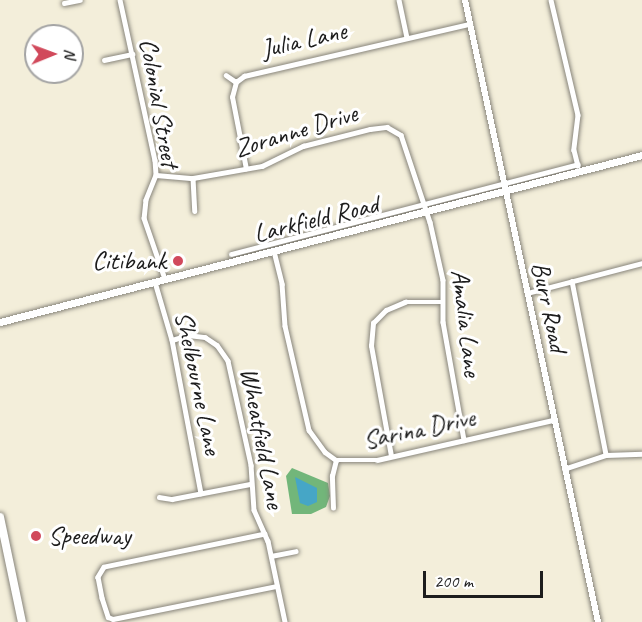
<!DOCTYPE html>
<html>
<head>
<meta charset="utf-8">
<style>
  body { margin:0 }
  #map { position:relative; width:642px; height:622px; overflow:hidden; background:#f3eeda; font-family:Caveat,sans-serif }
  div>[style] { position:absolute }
  .forest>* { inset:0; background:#72b67a }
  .water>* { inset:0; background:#46a6c6 }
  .roads { filter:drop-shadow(0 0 2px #88857b) drop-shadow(0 0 2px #88857b) }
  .minor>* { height:4.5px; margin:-2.25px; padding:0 2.25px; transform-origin:2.25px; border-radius:2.25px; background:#fff }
  .tertiary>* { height:6px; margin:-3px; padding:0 3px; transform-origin:3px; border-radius:3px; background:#fff }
  .secondary>* { height:7px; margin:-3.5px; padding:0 3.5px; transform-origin:3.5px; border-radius:3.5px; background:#fff }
  .primary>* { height:8px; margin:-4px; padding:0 4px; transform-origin:4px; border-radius:4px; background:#fff }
  .dots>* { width:16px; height:16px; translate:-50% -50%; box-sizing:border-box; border:3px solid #fff; border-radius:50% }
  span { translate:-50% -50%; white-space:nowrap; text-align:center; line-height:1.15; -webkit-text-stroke:6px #fff; paint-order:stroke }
  .street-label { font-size:26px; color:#1c1c1c }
  .poi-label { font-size:26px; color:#1c1c1c }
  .right { translate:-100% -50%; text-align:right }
  .left { translate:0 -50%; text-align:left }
  .north { position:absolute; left:24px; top:24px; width:60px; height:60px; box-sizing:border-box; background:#fff; border:2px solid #a4a4a4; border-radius:50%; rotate:89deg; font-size:16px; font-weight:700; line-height:24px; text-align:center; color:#1c1c1c }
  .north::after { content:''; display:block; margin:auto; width:21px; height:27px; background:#d1495b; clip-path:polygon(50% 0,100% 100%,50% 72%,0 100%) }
  .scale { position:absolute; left:423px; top:571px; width:120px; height:27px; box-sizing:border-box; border:3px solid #1c1c1c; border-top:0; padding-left:8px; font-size:18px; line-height:21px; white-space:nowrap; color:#1c1c1c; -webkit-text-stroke:4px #fff; paint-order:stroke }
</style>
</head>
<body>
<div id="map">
  <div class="forest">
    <div style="clip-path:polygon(292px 468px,328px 483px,330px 496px,326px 507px,311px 514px,292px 514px,286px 476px)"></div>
  </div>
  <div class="water">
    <div style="clip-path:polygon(295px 477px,317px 488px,317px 502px,308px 506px,300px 503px)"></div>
  </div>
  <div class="roads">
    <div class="minor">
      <div style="left:120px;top:0;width:164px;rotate:77.7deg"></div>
      <div style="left:155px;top:160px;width:15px;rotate:86deg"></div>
      <div style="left:156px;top:175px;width:27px;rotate:112deg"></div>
      <div style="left:146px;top:200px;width:18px;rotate:96deg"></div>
      <div style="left:144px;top:218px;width:65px;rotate:71deg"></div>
      <div style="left:399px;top:0;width:38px;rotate:78deg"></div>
      <div style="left:551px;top:0;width:118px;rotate:76.8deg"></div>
      <div style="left:578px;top:115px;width:35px;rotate:97deg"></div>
      <div style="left:574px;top:150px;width:16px;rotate:76deg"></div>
      <div style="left:64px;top:3px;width:16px;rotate:-11deg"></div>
      <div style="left:104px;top:60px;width:29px;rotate:-12deg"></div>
      <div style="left:226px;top:75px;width:12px;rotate:35deg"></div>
      <div style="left:246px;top:169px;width:73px;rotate:-101deg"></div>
      <div style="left:232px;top:97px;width:16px;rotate:-75deg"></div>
      <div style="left:236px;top:82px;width:10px;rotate:-37deg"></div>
      <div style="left:244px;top:76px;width:232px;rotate:-13deg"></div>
      <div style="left:156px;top:175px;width:37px;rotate:5deg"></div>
      <div style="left:193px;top:178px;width:70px;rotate:-9.9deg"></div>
      <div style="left:262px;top:166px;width:46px;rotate:-26deg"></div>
      <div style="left:303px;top:146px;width:69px;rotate:-14.2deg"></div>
      <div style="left:370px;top:129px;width:17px;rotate:-7deg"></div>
      <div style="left:387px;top:127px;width:16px;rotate:30deg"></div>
      <div style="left:401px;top:135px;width:92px;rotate:71.6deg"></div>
      <div style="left:430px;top:222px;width:59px;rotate:77.4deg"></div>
      <div style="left:443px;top:280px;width:42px;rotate:90deg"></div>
      <div style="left:443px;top:322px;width:120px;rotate:79.9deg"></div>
      <div style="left:193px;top:178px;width:33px;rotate:87deg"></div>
      <div style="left:274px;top:251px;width:34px;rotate:76deg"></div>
      <div style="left:282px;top:284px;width:42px;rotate:85.9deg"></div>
      <div style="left:285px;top:326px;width:107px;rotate:77deg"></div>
      <div style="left:309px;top:430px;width:27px;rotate:54deg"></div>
      <div style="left:325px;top:452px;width:14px;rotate:36deg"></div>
      <div style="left:336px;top:460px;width:41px"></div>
      <div style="left:377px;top:460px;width:180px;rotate:-12.8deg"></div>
      <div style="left:231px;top:254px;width:358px;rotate:-14.5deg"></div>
      <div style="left:572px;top:281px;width:177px;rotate:78.9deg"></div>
      <div style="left:155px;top:282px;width:60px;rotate:73.7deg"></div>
      <div style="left:172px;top:340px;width:156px;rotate:79.3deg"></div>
      <div style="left:527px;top:293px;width:119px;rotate:-14.6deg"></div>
      <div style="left:172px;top:340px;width:17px;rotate:-17deg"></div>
      <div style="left:188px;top:335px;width:17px;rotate:7deg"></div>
      <div style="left:205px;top:337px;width:14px;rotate:34deg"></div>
      <div style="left:217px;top:345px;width:19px;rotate:55deg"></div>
      <div style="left:228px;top:361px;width:107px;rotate:77.5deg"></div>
      <div style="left:251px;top:465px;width:45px;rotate:86.2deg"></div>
      <div style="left:254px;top:510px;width:34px;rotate:66deg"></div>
      <div style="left:268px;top:541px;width:83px;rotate:78.1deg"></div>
      <div style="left:391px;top:456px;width:112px;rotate:-100.3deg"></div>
      <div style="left:371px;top:346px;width:23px;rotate:-85deg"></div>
      <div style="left:373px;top:323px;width:18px;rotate:-45deg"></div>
      <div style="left:386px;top:310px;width:21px;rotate:-23deg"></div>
      <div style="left:405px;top:302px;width:37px"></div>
      <div style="left:564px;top:469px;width:44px;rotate:-18.4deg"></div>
      <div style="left:606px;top:455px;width:36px;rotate:-2deg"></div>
      <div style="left:159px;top:497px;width:13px;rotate:9deg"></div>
      <div style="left:172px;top:499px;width:79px;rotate:-10.9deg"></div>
      <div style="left:333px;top:508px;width:32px;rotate:-92deg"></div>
      <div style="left:332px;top:476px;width:16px;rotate:-76deg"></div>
      <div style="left:265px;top:534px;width:164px;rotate:168.4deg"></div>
      <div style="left:104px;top:567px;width:12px;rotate:121deg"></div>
      <div style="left:98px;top:577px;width:21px;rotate:79deg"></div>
      <div style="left:102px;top:598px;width:20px;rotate:72deg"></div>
      <div style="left:108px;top:617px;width:5px;rotate:22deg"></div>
      <div style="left:113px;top:619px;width:167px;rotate:-11.4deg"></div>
      <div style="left:271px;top:556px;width:25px;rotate:-11deg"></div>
    </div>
    <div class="tertiary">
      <div style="left:465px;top:0;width:636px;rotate:77.93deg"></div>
    </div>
    <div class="secondary">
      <div style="left:0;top:322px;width:663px;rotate:-14.58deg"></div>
    </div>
    <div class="primary">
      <div style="left:0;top:517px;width:107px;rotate:78.2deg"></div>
    </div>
  </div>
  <div class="dots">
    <div style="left:178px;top:261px;background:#d1495b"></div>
    <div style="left:36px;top:536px;background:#d1495b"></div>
  </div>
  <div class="street-label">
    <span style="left:304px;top:40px;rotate:-13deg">Julia Lane</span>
    <span style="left:159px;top:103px;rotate:80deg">Colonial Street</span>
    <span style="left:296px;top:131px;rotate:-17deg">Zoranne Drive</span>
    <span style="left:316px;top:219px;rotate:-14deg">Larkfield Road</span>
    <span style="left:549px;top:307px;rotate:78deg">Burr Road</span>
    <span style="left:466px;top:323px;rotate:83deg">Amalia Lane</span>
    <span style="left:198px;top:383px;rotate:78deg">Shelbourne Lane</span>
    <span style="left:419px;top:429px;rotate:-12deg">Sarina Drive</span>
    <span style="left:262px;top:438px;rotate:79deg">Wheatfield Lane</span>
  </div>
  <div class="poi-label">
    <span class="right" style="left:166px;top:261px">Citibank</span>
    <span class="left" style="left:48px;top:536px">Speedway</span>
  </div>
  <div class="north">N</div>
  <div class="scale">200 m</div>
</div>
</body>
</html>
